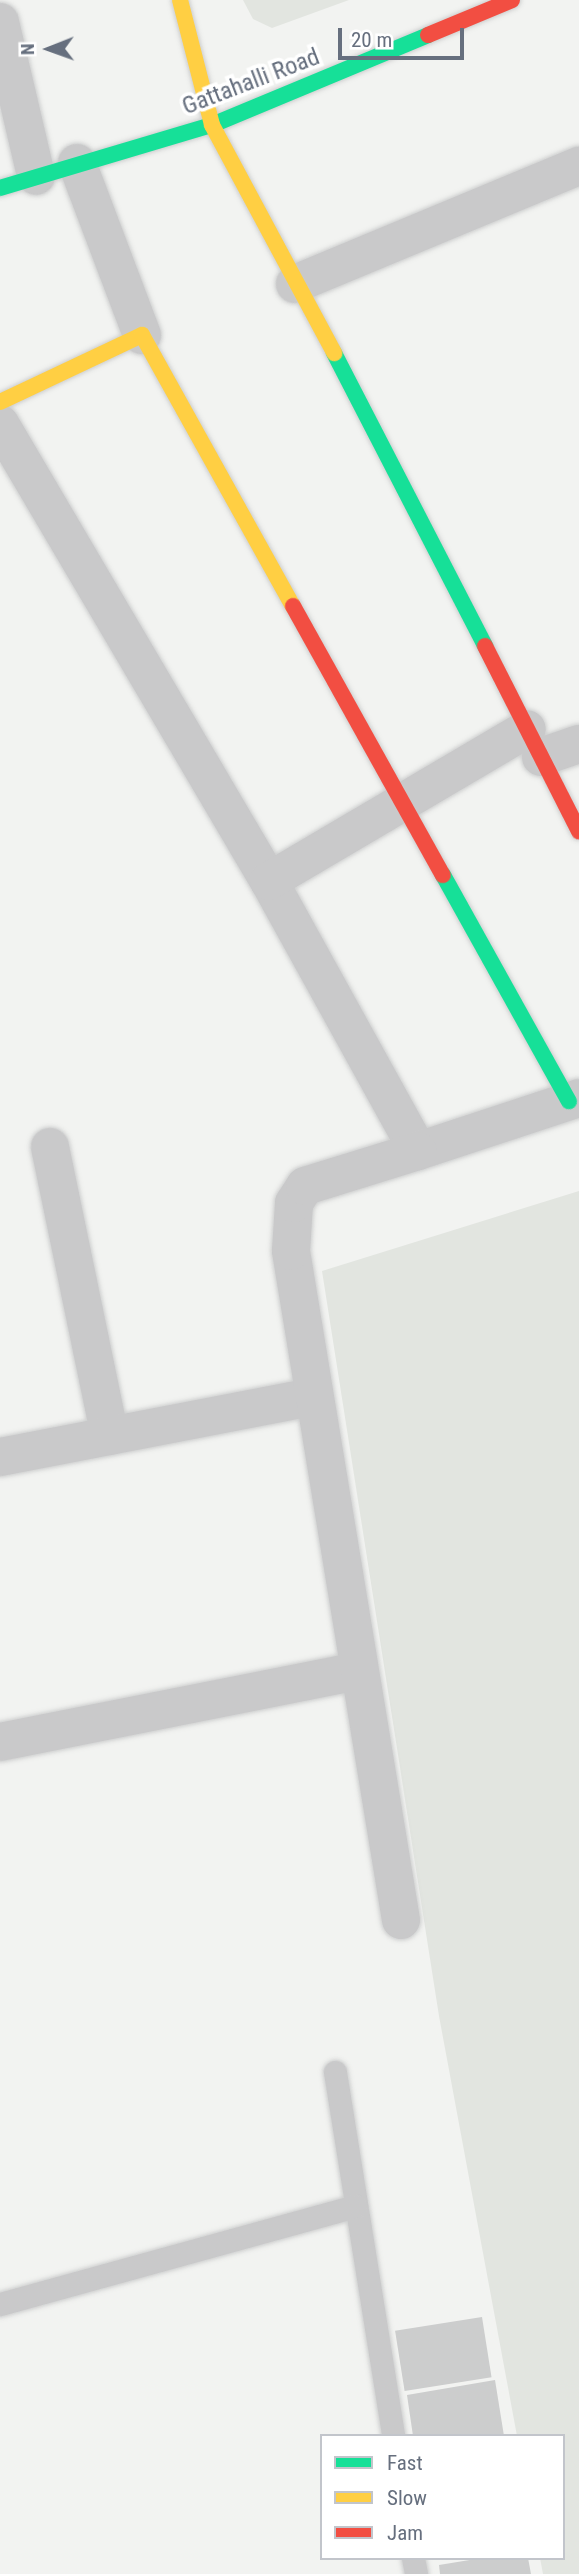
<!DOCTYPE html>
<html>
<head>
<meta charset="utf-8">
<style>
  body { margin:0 }
  #map { position:relative; width:579px; height:2574px; overflow:hidden; background:#f2f3f1; font-family:"Roboto Condensed",sans-serif }
  div>[style] { position:absolute }
  .green>* { inset:0; background:#e2e5e0 }
  .building>* { inset:0; background:#cccdcd; transform-origin:0 0 }
  .roads { filter:drop-shadow(0 0 2px #cecfcf) drop-shadow(0 0 2px #cecfcf) }
  .lane>* { height:23px; margin:-11.5px; padding:0 11.5px; transform-origin:11.5px; border-radius:11.5px; background:#c9c9ca }
  .street>* { height:38px; margin:-19px; padding:0 19px; transform-origin:19px; border-radius:19px; background:#c9c9ca }
  .fast>* { height:16px; margin:-8px; padding:0 8px; transform-origin:8px; border-radius:8px; background:#16e098 }
  .slow>* { height:16px; margin:-8px; padding:0 8px; transform-origin:8px; border-radius:8px; background:#ffcf43 }
  .jam>* { height:16px; margin:-8px; padding:0 8px; transform-origin:8px; border-radius:8px; background:#f24e42 }
  span { translate:-50% -50%; white-space:nowrap; text-align:center; line-height:1.15; -webkit-text-stroke:7px #fff; paint-order:stroke }
  .street-label { font-size:24px; color:#666f7e }
  .legend { position:absolute; left:320px; top:2434px; width:245px; height:126px; box-sizing:border-box; background:#fff; border:2px solid #c2c5cb; margin:0; padding:9px 12px; list-style:none; font-size:21px; color:#666f7e }
  .legend li { display:flex; align-items:center; gap:14px; height:35px }
  .legend b { width:35px; border:2px solid #c2c5cb }
  .north { position:absolute; left:14px; top:14px; width:70px; height:70px; -webkit-text-stroke:5px #fff; paint-order:stroke; rotate:269deg; font-size:19px; font-weight:700; line-height:28px; text-align:center; color:#666f7e }
  .north::after { content:''; display:block; margin:auto; width:24px; height:32px; background:#666f7e; clip-path:polygon(50% 0,100% 100%,50% 72%,0 100%) }
  .scale { position:absolute; left:338px; top:28px; width:126px; height:32px; box-sizing:border-box; border:4px solid #666f7e; border-top:0; padding-left:9px; font-size:21px; line-height:24px; white-space:nowrap; color:#666f7e; -webkit-text-stroke:5px #fff; paint-order:stroke }
</style>
</head>
<body>
<div id="map">
  <div class="green">
    <div style="clip-path:polygon(243px 0,349px 0,272px 28px,253px 19px)"></div>
    <div style="clip-path:polygon(579px 1191px,579px 2574px,543px 2574px,540px 2558px,563px 2558px,563px 2436px,517px 2436px,439px 2016px,322px 1271px)"></div>
  </div>
  <div class="building">
    <div style="left:482px;top:2317px;width:61px;height:88px;rotate:81deg"></div>
    <div style="clip-path:polygon(495px 2380px,504px 2436px,413px 2436px,407px 2395px)"></div>
    <div style="clip-path:polygon(482px 2558px,528px 2558px,531px 2574px,440px 2574px,439px 2565px)"></div>
  </div>
  <div class="roads">
    <div class="lane">
      <div style="left:335px;top:2072px;width:369px;rotate:80.9deg"></div>
      <div style="left:0;top:2304px;width:369px;rotate:-15.4deg"></div>
      <div style="left:413px;top:2558px;width:16px;rotate:79deg"></div>
    </div>
    <div class="street">
      <div style="left:0;top:22px;width:158px;rotate:76.8deg"></div>
      <div style="left:77px;top:163px;width:184px;rotate:69.3deg"></div>
      <div style="left:295px;top:284px;width:308px;rotate:-22.6deg"></div>
      <div style="left:0;top:424px;width:530px;rotate:59.52deg"></div>
      <div style="left:269px;top:881px;width:308px;rotate:61.1deg"></div>
      <div style="left:418px;top:1151px;width:169px;rotate:-18.2deg"></div>
      <div style="left:541px;top:757px;width:40px;rotate:-18.9deg"></div>
      <div style="left:269px;top:881px;width:299px;rotate:-30.5deg"></div>
      <div style="left:50px;top:1147px;width:295px;rotate:78.3deg"></div>
      <div style="left:0;top:1457px;width:319px;rotate:-10.9deg"></div>
      <div style="left:0;top:1742px;width:366px;rotate:-11.2deg"></div>
      <div style="left:401px;top:1920px;width:678px;rotate:-99.34deg"></div>
      <div style="left:291px;top:1251px;width:48px;rotate:-86.4deg"></div>
      <div style="left:294px;top:1203px;width:20px;rotate:-57deg"></div>
      <div style="left:305px;top:1186px;width:118px;rotate:-17.2deg"></div>
    </div>
    <div class="fast">
      <div style="left:0;top:188px;width:221px;rotate:-16.6deg"></div>
      <div style="left:212px;top:125px;width:234px;rotate:-22.6deg"></div>
      <div style="left:334px;top:353px;width:330px;rotate:62.7deg"></div>
      <div style="left:443px;top:875px;width:259px;rotate:60.9deg"></div>
    </div>
    <div class="slow">
      <div style="left:180px;top:0;width:129px;rotate:75.6deg"></div>
      <div style="left:212px;top:125px;width:259px;rotate:61.8deg"></div>
      <div style="left:0;top:402px;width:157px;rotate:-25.3deg"></div>
      <div style="left:142px;top:335px;width:310px;rotate:60.9deg"></div>
    </div>
    <div class="jam">
      <div style="left:428px;top:35px;width:91px;rotate:-22.6deg"></div>
      <div style="left:293px;top:606px;width:308px;rotate:60.9deg"></div>
      <div style="left:485px;top:646px;width:208px;rotate:63.1deg"></div>
    </div>
  </div>
  <div class="street-label">
    <span style="left:251px;top:82px;rotate:-21deg">Gattahalli Road</span>
  </div>
  <ul class="legend">
  <li><b style="height:9px;background:#16e098"></b>Fast</li>
  <li><b style="height:9px;background:#ffcf43"></b>Slow</li>
  <li><b style="height:9px;background:#f24e42"></b>Jam</li>
  </ul>
  <div class="north">N</div>
  <div class="scale">20 m</div>
</div>
</body>
</html>
